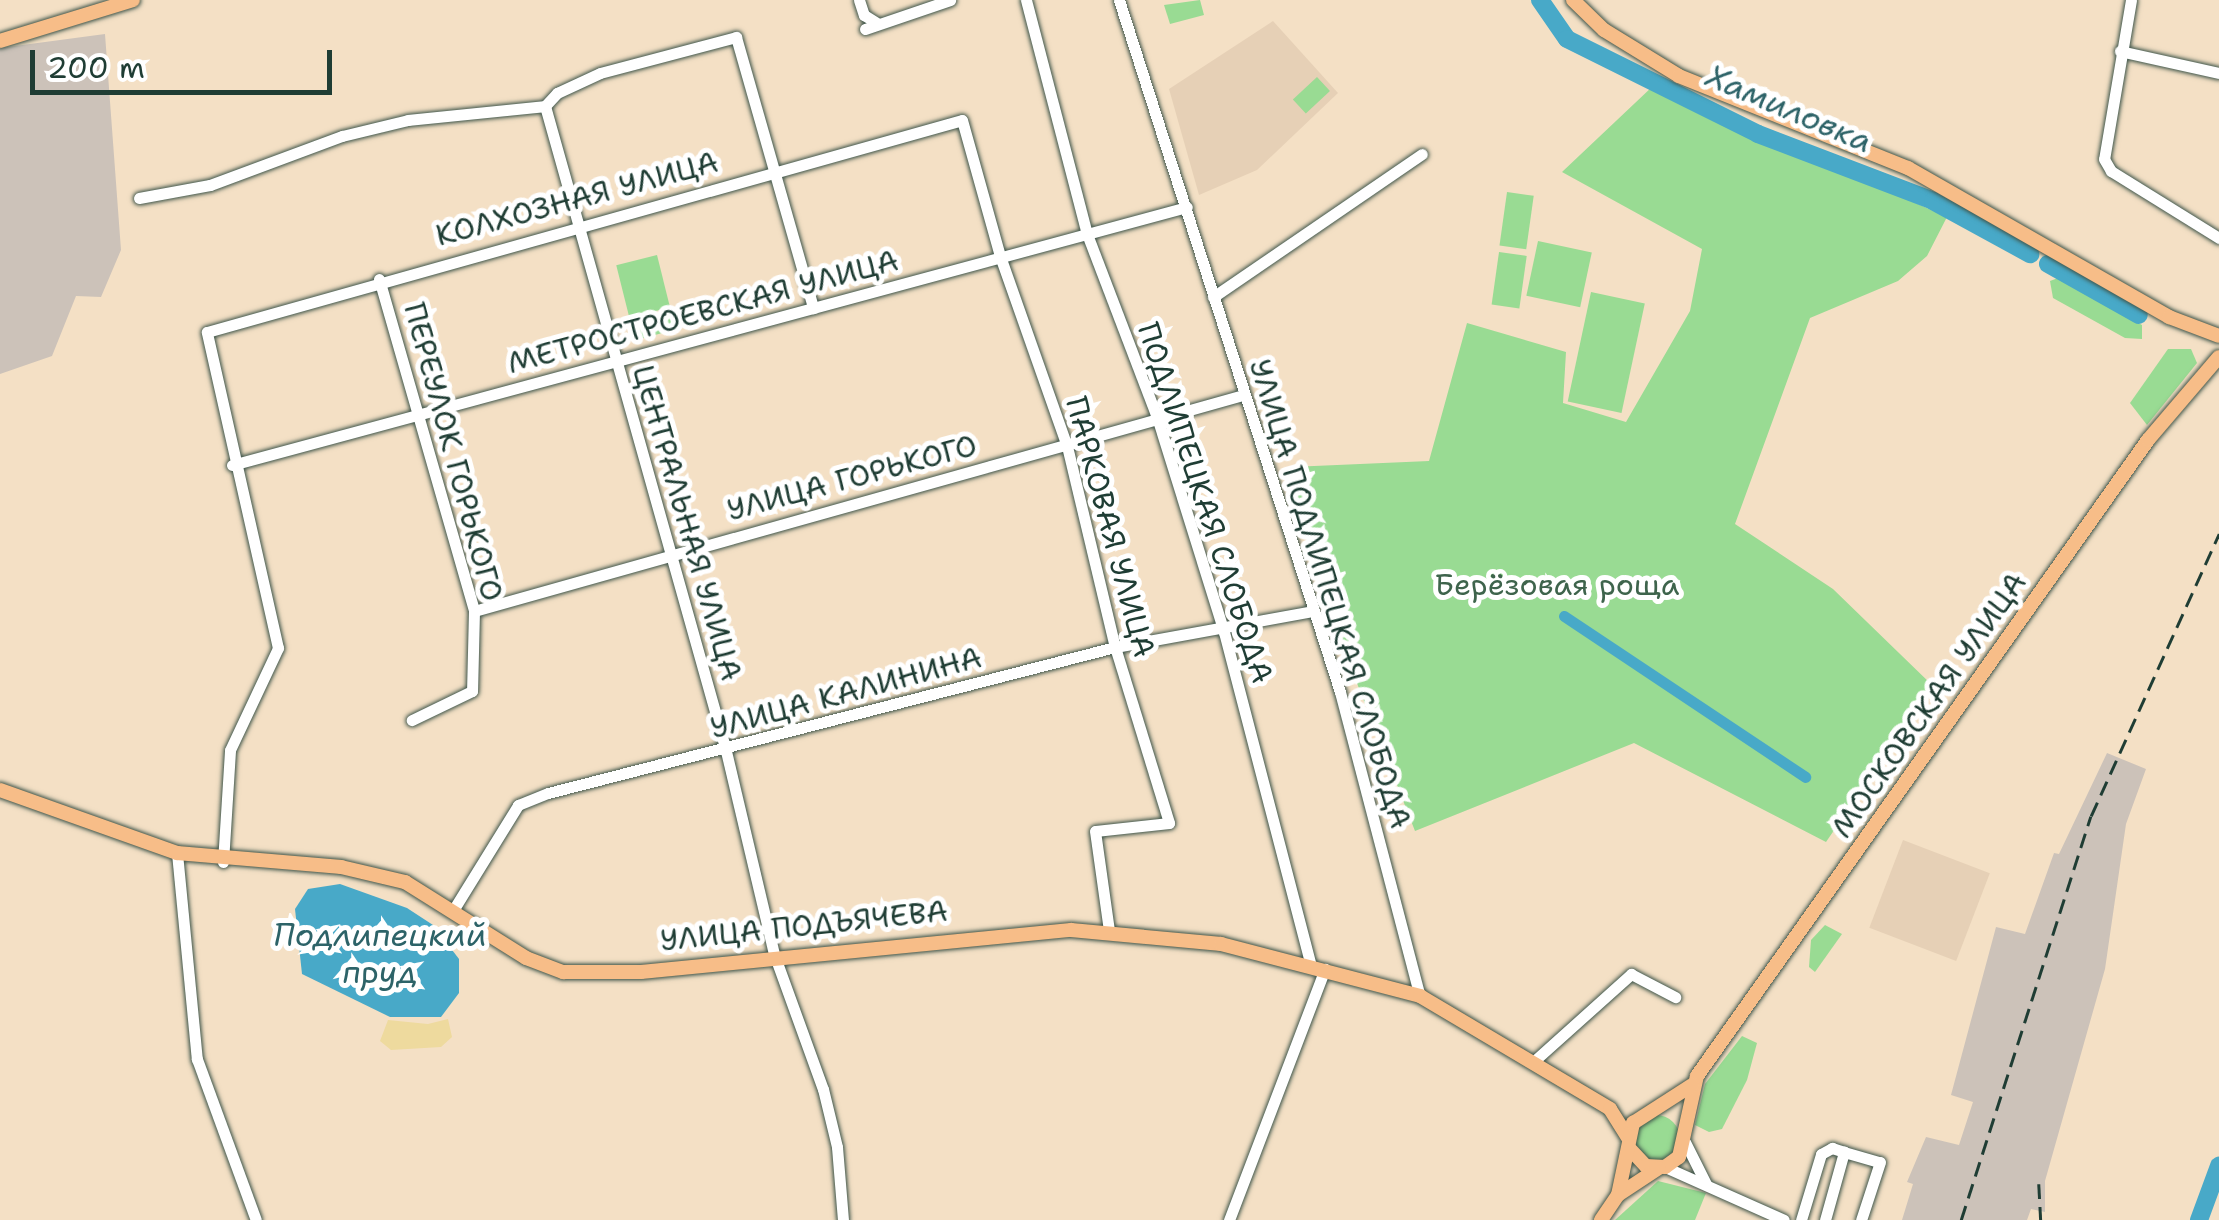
<!DOCTYPE html>
<html>
<head>
<meta charset="utf-8">
<style>
  body { margin:0 }
  #map { position:relative; width:2219px; height:1220px; overflow:hidden; background:#f4e0c5; font-family:"Shantell Sans",sans-serif }
  div>[style] { position:absolute }
  .built>* { inset:0; background:#e6d0b6; transform-origin:0 0 }
  .industrial>* { inset:0; background:#ccc2b9 }
  .green>* { inset:0; background:#99db93; transform-origin:0 0 }
  .round { border-radius:50% }
  .sand>* { inset:0; background:#eeda9e }
  .water>* { inset:0; background:#48a9c8 }
  .canal>* { height:11px; margin:-5.5px; padding:0 5.5px; transform-origin:5.5px; border-radius:5.5px; background:#48a9c8 }
  .river>* { height:18px; margin:-9px; padding:0 9px; transform-origin:9px; border-radius:9px; background:#48a9c8 }
  .roads { filter:drop-shadow(0 0 2px #3f554a) drop-shadow(0 0 2px #3f554a) }
  .minor>* { height:11px; margin:-5.5px; padding:0 5.5px; transform-origin:5.5px; border-radius:5.5px; background:#fff }
  .major>* { height:14px; margin:-7px; padding:0 7px; transform-origin:7px; border-radius:7px; background:#f7bd88 }
  .rail>* { height:2.5px; margin-top:-1.25px; transform-origin:0; background:repeating-linear-gradient(90deg,#1f3d34 0 15px,transparent 0 23px) }
  span { translate:-50% -50%; white-space:nowrap; text-align:center; line-height:1.15; -webkit-text-stroke:10px #fff; paint-order:stroke }
  .street-label { font-size:30px; color:#1f3d34 }
  .park-label { font-size:30px; color:#3e644c }
  .water-label { font-size:32px; color:#2d6368; font-style:italic }
  .scale { position:absolute; left:30px; top:50px; width:302px; height:45px; box-sizing:border-box; border:5px solid #1f3d34; border-top:0; padding-left:12px; font-size:30px; line-height:35px; white-space:nowrap; color:#1f3d34; -webkit-text-stroke:8px #fff; paint-order:stroke }
</style>
</head>
<body>
<div id="map">
  <div class="built">
    <div style="clip-path:polygon(1273px 21px,1338px 93px,1257px 170px,1199px 195px,1169px 89px)"></div>
    <div style="left:1903px;top:840px;width:93px;height:94px;rotate:21deg"></div>
  </div>
  <div class="industrial">
    <div style="clip-path:polygon(105px 34px,121px 250px,101px 297px,76px 296px,52px 356px,0 374px,0 48px)"></div>
    <div style="clip-path:polygon(2107px 753px,2146px 769px,2126px 824px,2105px 969px,2045px 1181px,2045px 1212px,2031px 1209px,2027px 1220px,1902px 1220px,1913px 1184px,1907px 1182px,1926px 1137px,1959px 1145px,1973px 1102px,1951px 1095px,1996px 927px,2025px 934px,2054px 853px,2059px 854px)"></div>
  </div>
  <div class="green">
    <div style="clip-path:polygon(1200px 0,1204px 15px,1170px 24px,1164px 5px)"></div>
    <div style="left:1317px;top:77px;width:19px;height:33px;rotate:47deg"></div>
    <div style="clip-path:polygon(1653px 86px,1947px 217px,1927px 256px,1898px 281px,1810px 318px,1735px 524px,1833px 589px,1933px 686px,1826px 842px,1634px 743px,1415px 831px,1318px 584px,1291px 467px,1429px 461px,1467px 323px,1566px 352px,1563px 403px,1626px 422px,1690px 311px,1702px 249px,1562px 172px)"></div>
    <div style="left:1507px;top:192px;width:27px;height:54px;rotate:8deg"></div>
    <div style="left:1538px;top:241px;width:55px;height:56px;rotate:12deg"></div>
    <div style="left:1499px;top:252px;width:28px;height:53px;rotate:8deg"></div>
    <div style="left:657px;top:255px;width:54px;height:42px;rotate:76deg"></div>
    <div style="clip-path:polygon(2058px 278px,2142px 325px,2142px 339px,2125px 338px,2053px 298px,2050px 281px)"></div>
    <div style="left:1591px;top:292px;width:55px;height:112px;rotate:12deg"></div>
    <div style="left:671px;top:310px;width:20px;height:42px;rotate:75deg"></div>
    <div style="clip-path:polygon(2168px 349px,2191px 349px,2197px 363px,2147px 425px,2130px 403px)"></div>
    <div style="clip-path:polygon(1825px 925px,1842px 934px,1815px 972px,1809px 967px,1811px 940px)"></div>
    <div style="clip-path:polygon(1742px 1036px,1757px 1043px,1747px 1080px,1722px 1129px,1709px 1132px,1695px 1125px,1705px 1084px)"></div>
    <div class="round" style="left:1632px;top:1115px;width:48px;height:48px"></div>
    <div style="clip-path:polygon(1658px 1181px,1706px 1193px,1695px 1220px,1615px 1220px)"></div>
  </div>
  <div class="sand">
    <div style="clip-path:polygon(448px 1019px,452px 1037px,441px 1047px,391px 1050px,380px 1041px,388px 1020px,428px 1024px)"></div>
  </div>
  <div class="water">
    <div style="clip-path:polygon(340px 884px,407px 908px,433px 925px,459px 959px,459px 993px,441px 1017px,390px 1017px,302px 974px,295px 909px,308px 889px)"></div>
  </div>
  <div class="canal">
    <div style="left:1564px;top:616px;width:290px;rotate:33.7deg"></div>
  </div>
  <div class="river">
    <div style="left:1540px;top:0;width:47px;rotate:55.3deg"></div>
    <div style="left:1567px;top:39px;width:213px;rotate:26.4deg"></div>
    <div style="left:1758px;top:134px;width:187px;rotate:20.9deg"></div>
    <div style="left:1933px;top:201px;width:111px;rotate:28.7deg"></div>
    <div style="left:2048px;top:264px;width:104px;rotate:29.3deg"></div>
    <div style="left:2199px;top:1220px;width:58px;rotate:-69.7deg"></div>
  </div>
  <div class="roads">
    <div class="minor">
      <div style="left:859px;top:0;width:16px;rotate:72deg"></div>
      <div style="left:864px;top:15px;width:15px;rotate:32deg"></div>
      <div style="left:1026px;top:0;width:242px;rotate:75.4deg"></div>
      <div style="left:1087px;top:234px;width:196px;rotate:69.1deg"></div>
      <div style="left:1157px;top:417px;width:225px;rotate:72.7deg"></div>
      <div style="left:1224px;top:632px;width:345px;rotate:75.4deg"></div>
      <div style="left:1119px;top:0;width:726px;rotate:72.29deg"></div>
      <div style="left:1340px;top:692px;width:314px;rotate:75.3deg"></div>
      <div style="left:2131px;top:0;width:161px;rotate:99.6deg"></div>
      <div style="left:2104px;top:159px;width:14px;rotate:60deg"></div>
      <div style="left:2111px;top:171px;width:127px;rotate:31.8deg"></div>
      <div style="left:865px;top:29px;width:90px;rotate:-18.8deg"></div>
      <div style="left:2120px;top:51px;width:101px;rotate:12.5deg"></div>
      <div style="left:545px;top:106px;width:670px;rotate:74.32deg"></div>
      <div style="left:726px;top:751px;width:209px;rotate:76.7deg"></div>
      <div style="left:774px;top:954px;width:144px;rotate:70.1deg"></div>
      <div style="left:823px;top:1089px;width:60px;rotate:76.4deg"></div>
      <div style="left:837px;top:1147px;width:73px;rotate:85.3deg"></div>
      <div style="left:545px;top:106px;width:18px;rotate:-47deg"></div>
      <div style="left:557px;top:93px;width:47px;rotate:-24.9deg"></div>
      <div style="left:600px;top:73px;width:141px;rotate:-14.8deg"></div>
      <div style="left:736px;top:37px;width:282px;rotate:74.1deg"></div>
      <div style="left:139px;top:198px;width:72px;rotate:-10.4deg"></div>
      <div style="left:210px;top:185px;width:141px;rotate:-20.4deg"></div>
      <div style="left:342px;top:136px;width:68px;rotate:-13.6deg"></div>
      <div style="left:408px;top:120px;width:138px;rotate:-5.8deg"></div>
      <div style="left:379px;top:279px;width:345px;rotate:74deg"></div>
      <div style="left:474px;top:611px;width:80px;rotate:91.4deg"></div>
      <div style="left:472px;top:691px;width:67px;rotate:154.2deg"></div>
      <div style="left:1213px;top:297px;width:253px;rotate:-34.4deg"></div>
      <div style="left:232px;top:465px;width:989px;rotate:-15.12deg"></div>
      <div style="left:474px;top:611px;width:799px;rotate:-15.69deg"></div>
      <div style="left:177px;top:853px;width:207px;rotate:84.5deg"></div>
      <div style="left:197px;top:1059px;width:171px;rotate:69.9deg"></div>
      <div style="left:223px;top:862px;width:112px;rotate:-86.4deg"></div>
      <div style="left:230px;top:750px;width:113px;rotate:-64.8deg"></div>
      <div style="left:278px;top:648px;width:324px;rotate:-102.7deg"></div>
      <div style="left:207px;top:332px;width:784px;rotate:-15.68deg"></div>
      <div style="left:962px;top:120px;width:141px;rotate:74.4deg"></div>
      <div style="left:1000px;top:256px;width:201px;rotate:70.6deg"></div>
      <div style="left:1067px;top:446px;width:207px;rotate:76.6deg"></div>
      <div style="left:1115px;top:647px;width:184px;rotate:72.9deg"></div>
      <div style="left:1169px;top:823px;width:74px;rotate:173.8deg"></div>
      <div style="left:1095px;top:831px;width:101px;rotate:82deg"></div>
      <div style="left:452px;top:912px;width:126px;rotate:-58.3deg"></div>
      <div style="left:518px;top:805px;width:32px;rotate:-22deg"></div>
      <div style="left:548px;top:793px;width:585px;rotate:-14.44deg"></div>
      <div style="left:1115px;top:647px;width:202px;rotate:-10.3deg"></div>
      <div style="left:1533px;top:1062px;width:132px;rotate:-41.9deg"></div>
      <div style="left:1631px;top:974px;width:50px;rotate:27.6deg"></div>
      <div style="left:1685px;top:1142px;width:47px;rotate:63.4deg"></div>
      <div style="left:1665px;top:1167px;width:130px;rotate:24deg"></div>
      <div style="left:1229px;top:1220px;width:269px;rotate:-69.1deg"></div>
      <div style="left:1801px;top:1220px;width:69px;rotate:-73.1deg"></div>
      <div style="left:1821px;top:1154px;width:13px;rotate:-29deg"></div>
      <div style="left:1832px;top:1148px;width:13px;rotate:18deg"></div>
      <div style="left:1825px;top:1220px;width:71px;rotate:-74.4deg"></div>
      <div style="left:1844px;top:1152px;width:37px;rotate:16deg"></div>
      <div style="left:1880px;top:1162px;width:61px;rotate:108.1deg"></div>
    </div>
    <div class="major">
      <div style="left:1573px;top:0;width:43px;rotate:44.1deg"></div>
      <div style="left:1604px;top:30px;width:88px;rotate:31.5deg"></div>
      <div style="left:1679px;top:76px;width:247px;rotate:21.9deg"></div>
      <div style="left:1908px;top:168px;width:301px;rotate:29.7deg"></div>
      <div style="left:2169px;top:317px;width:53px;rotate:20.8deg"></div>
      <div style="left:0;top:41px;width:139px;rotate:-17.1deg"></div>
      <div style="left:0;top:790px;width:188px;rotate:19.6deg"></div>
      <div style="left:177px;top:853px;width:165px;rotate:4.9deg"></div>
      <div style="left:341px;top:867px;width:66px;rotate:13.2deg"></div>
      <div style="left:405px;top:882px;width:143px;rotate:32.1deg"></div>
      <div style="left:526px;top:958px;width:40px;rotate:21deg"></div>
      <div style="left:563px;top:972px;width:78px"></div>
      <div style="left:641px;top:972px;width:432px;rotate:-5.6deg"></div>
      <div style="left:1071px;top:930px;width:151px;rotate:5.3deg"></div>
      <div style="left:1221px;top:944px;width:206px;rotate:14.6deg"></div>
      <div style="left:1420px;top:996px;width:221px;rotate:30.7deg"></div>
      <div style="left:1610px;top:1109px;width:34px;rotate:58deg"></div>
      <div style="left:1629px;top:1148px;width:25px;rotate:47deg"></div>
      <div style="left:1646px;top:1166px;width:19px;rotate:3deg"></div>
      <div style="left:1665px;top:1167px;width:17px;rotate:-36deg"></div>
      <div style="left:1679px;top:1157px;width:83px;rotate:-77.5deg"></div>
      <div style="left:1697px;top:1076px;width:780px;rotate:-54.66deg"></div>
      <div style="left:2148px;top:440px;width:109px;rotate:-49.5deg"></div>
      <div style="left:1618px;top:1195px;width:49px;rotate:-33.4deg"></div>
      <div style="left:1601px;top:1220px;width:30px;rotate:-56deg"></div>
      <div style="left:1618px;top:1195px;width:74px;rotate:-78.2deg"></div>
      <div style="left:1633px;top:1123px;width:70px;rotate:-32.8deg"></div>
    </div>
  </div>
  <div class="rail">
    <div style="left:2039px;top:1184px;width:36px;rotate:87deg"></div>
    <div style="left:1961px;top:1220px;width:424px;rotate:-72.2deg"></div>
    <div style="left:2091px;top:816px;width:310px;rotate:-65.6deg"></div>
  </div>
  <div class="street-label">
    <span style="left:577px;top:199px;rotate:-15deg">КОЛХОЗНАЯ УЛИЦА</span>
    <span style="left:703px;top:312px;rotate:-15deg">МЕТРОСТРОЕВСКАЯ УЛИЦА</span>
    <span style="left:453px;top:452px;rotate:75deg">ПЕРЕУЛОК ГОРЬКОГО</span>
    <span style="left:852px;top:478px;rotate:-15deg">УЛИЦА ГОРЬКОГО</span>
    <span style="left:1205px;top:503px;rotate:72deg">ПОДЛИПЕЦКАЯ СЛОБОДА</span>
    <span style="left:687px;top:523px;rotate:74deg">ЦЕНТРАЛЬНАЯ УЛИЦА</span>
    <span style="left:1110px;top:527px;rotate:75deg">ПАРКОВАЯ УЛИЦА</span>
    <span style="left:1330px;top:594px;rotate:73deg">УЛИЦА ПОДЛИПЕЦКАЯ СЛОБОДА</span>
    <span style="left:846px;top:693px;rotate:-15deg">УЛИЦА КАЛИНИНА</span>
    <span style="left:1929px;top:705px;rotate:-55deg">МОСКОВСКАЯ УЛИЦА</span>
    <span style="left:804px;top:926px;rotate:-6deg">УЛИЦА ПОДЪЯЧЕВА</span>
  </div>
  <div class="park-label">
    <span style="left:1557px;top:585px">Берёзовая роща</span>
  </div>
  <div class="water-label">
    <span style="left:1789px;top:109px;rotate:23deg">Хамиловка</span>
    <span style="left:380px;top:954px">Подлипецкий<br>пруд</span>
  </div>
  <div class="scale">200 m</div>
</div>
</body>
</html>
